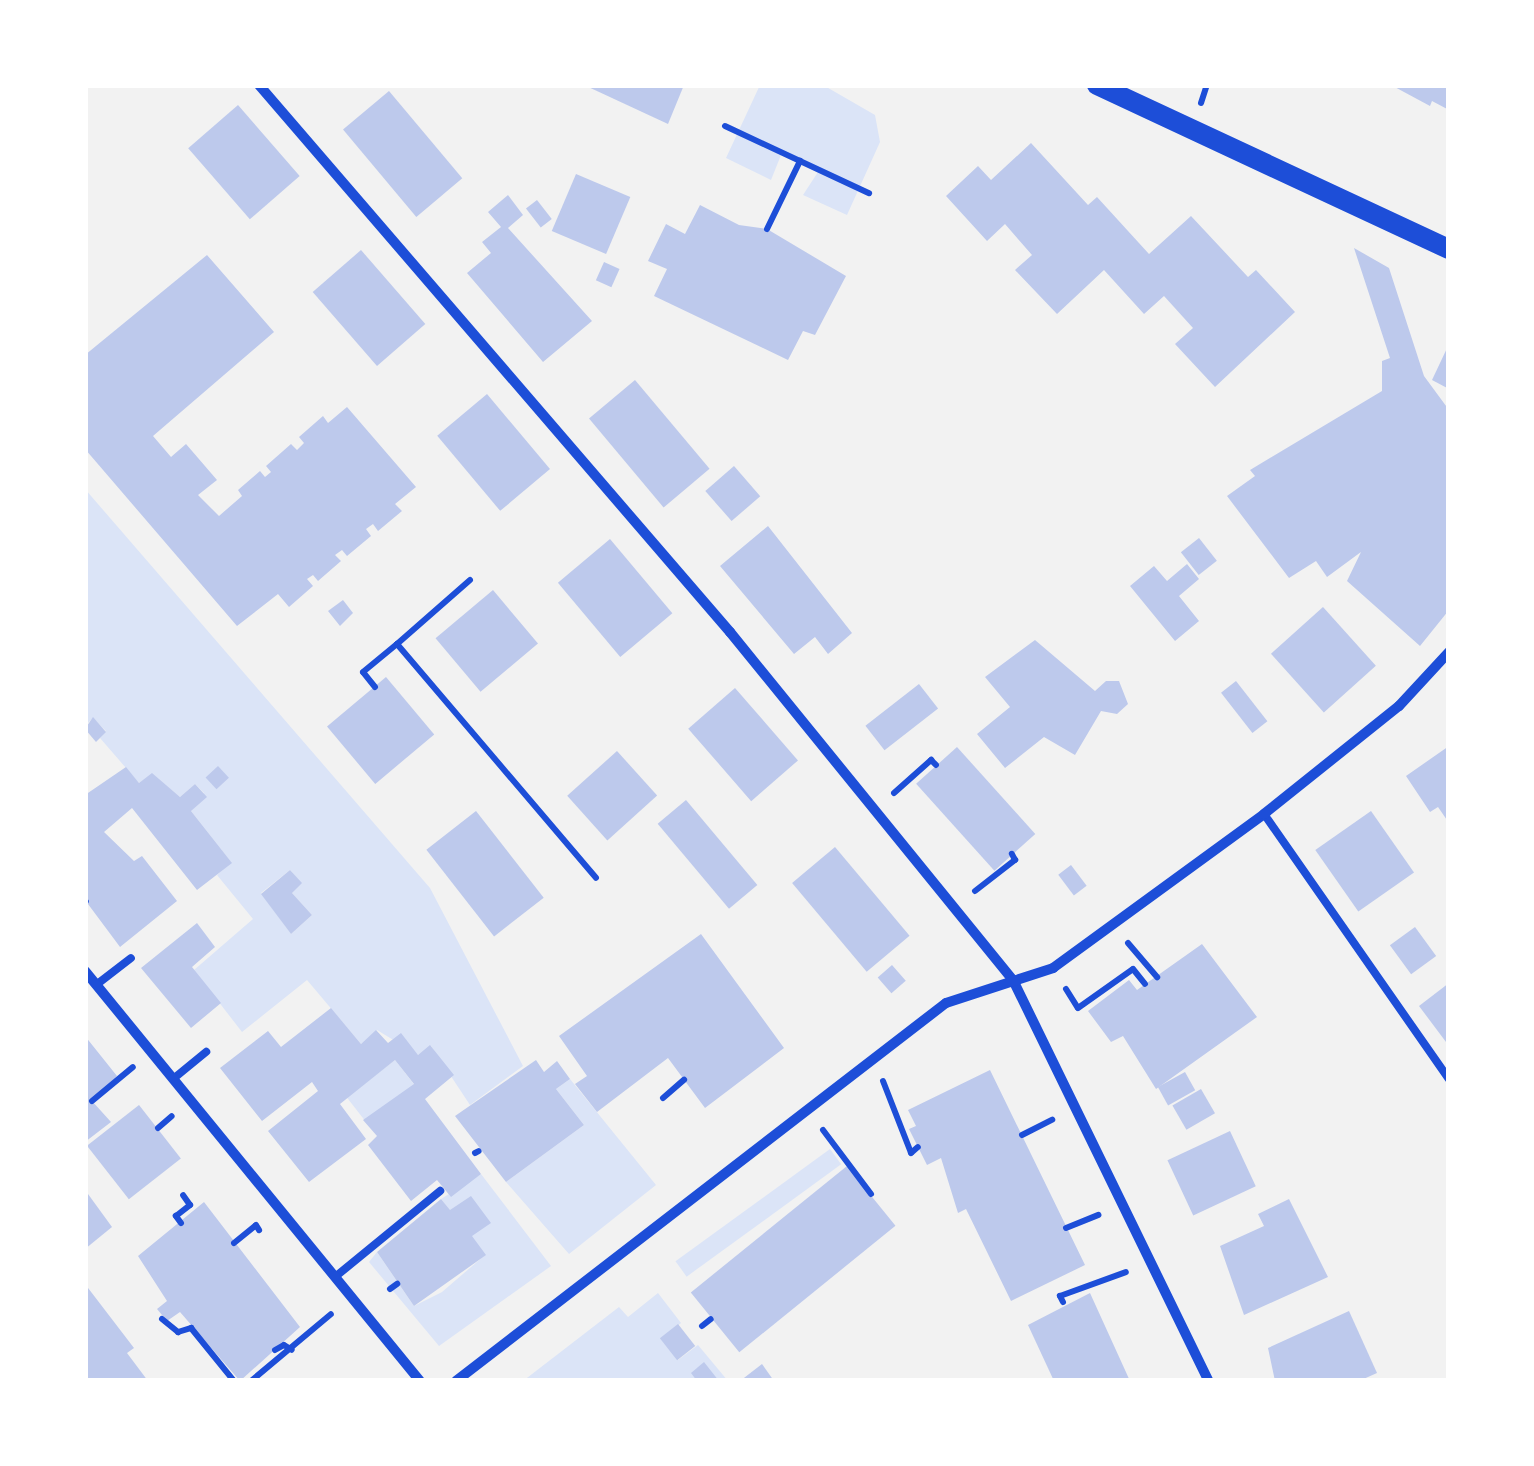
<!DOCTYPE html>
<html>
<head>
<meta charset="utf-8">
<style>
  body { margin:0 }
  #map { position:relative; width:1534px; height:1466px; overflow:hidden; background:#f2f2f2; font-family:Arial,sans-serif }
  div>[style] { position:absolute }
  .green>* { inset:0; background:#dbe4f7; transform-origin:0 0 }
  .building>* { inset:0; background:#bdc9ec; transform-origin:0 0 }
  .path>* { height:6px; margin:-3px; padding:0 3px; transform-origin:3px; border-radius:3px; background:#1d4ed8 }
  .service>* { height:8px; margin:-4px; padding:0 4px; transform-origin:4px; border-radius:4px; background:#1d4ed8 }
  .minor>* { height:10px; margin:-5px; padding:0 5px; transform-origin:5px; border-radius:5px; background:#1d4ed8 }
  .secondary>* { height:20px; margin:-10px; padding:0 10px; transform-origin:10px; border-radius:10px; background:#1d4ed8 }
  span { translate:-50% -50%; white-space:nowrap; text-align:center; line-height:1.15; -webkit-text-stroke:8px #fff; paint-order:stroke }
  .frame { position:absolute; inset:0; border:88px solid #fff; pointer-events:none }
</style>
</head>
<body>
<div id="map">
  <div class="green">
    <div style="clip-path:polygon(760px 85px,823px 85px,875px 115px,880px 142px,847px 215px,803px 195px,818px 172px,781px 155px,771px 180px,726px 158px)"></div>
    <div style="clip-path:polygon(evenodd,85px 489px,430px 888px,523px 1066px,470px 1105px,431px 1046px,418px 1055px,377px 1030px,361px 1044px,307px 980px,242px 1032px,194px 970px,253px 919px,217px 875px,231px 862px,191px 811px,204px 793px,195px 784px,180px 797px,152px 774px,139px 783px,100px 738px,106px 731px,93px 718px,85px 726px,85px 489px,290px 870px,301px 883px,292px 893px,312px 915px,291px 934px,261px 893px,290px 870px)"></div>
    <div style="left:395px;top:1060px;width:31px;height:61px;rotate:52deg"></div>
    <div style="clip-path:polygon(570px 1079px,656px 1185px,569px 1254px,506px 1182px,584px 1125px,556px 1089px)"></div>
    <div style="left:830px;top:1149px;width:19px;height:191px;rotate:54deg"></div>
    <div style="clip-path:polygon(481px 1174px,551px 1266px,439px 1346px,369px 1262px,377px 1252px,414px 1306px,442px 1292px,485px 1255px,441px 1199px)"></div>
    <div style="clip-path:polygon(658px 1293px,681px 1323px,661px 1339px,678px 1360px,698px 1345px,728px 1381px,523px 1381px,619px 1307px,628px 1317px)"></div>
  </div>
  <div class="building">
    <div style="clip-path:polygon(584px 85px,684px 85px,668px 124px)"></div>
    <div style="clip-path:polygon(1391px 85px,1449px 85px,1449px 110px,1432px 101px,1430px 106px)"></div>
    <div style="left:389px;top:91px;width:114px;height:60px;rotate:50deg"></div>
    <div style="left:238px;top:105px;width:94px;height:66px;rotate:49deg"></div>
    <div style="clip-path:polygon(1031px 143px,1088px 205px,1097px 197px,1149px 254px,1191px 216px,1248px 277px,1256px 270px,1295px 312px,1215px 387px,1175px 344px,1193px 328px,1164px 296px,1144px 314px,1104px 270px,1057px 314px,1015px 270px,1032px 255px,1005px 224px,987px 241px,946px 196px,978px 166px,991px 180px)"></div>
    <div style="left:576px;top:174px;width:59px;height:62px;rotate:23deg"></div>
    <div style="clip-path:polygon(508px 195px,523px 215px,508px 228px,592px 321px,543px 362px,467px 273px,491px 253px,482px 242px,501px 227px,488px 212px)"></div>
    <div style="left:537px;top:200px;width:24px;height:14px;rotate:52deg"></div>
    <div style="clip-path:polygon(700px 205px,739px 225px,767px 229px,846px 276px,815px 335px,803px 331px,788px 360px,654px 296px,667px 269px,648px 261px,666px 224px,685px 234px)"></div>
    <div style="clip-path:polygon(1354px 248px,1389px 268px,1424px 376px,1449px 410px,1449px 610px,1420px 646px,1347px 581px,1361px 552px,1327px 577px,1316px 561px,1289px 578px,1227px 496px,1255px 476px,1250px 470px,1382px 391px,1382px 361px,1390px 358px)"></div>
    <div style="left:361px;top:250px;width:98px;height:64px;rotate:49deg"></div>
    <div style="clip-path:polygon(207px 255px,274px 332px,153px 436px,171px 457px,186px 444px,217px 480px,198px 495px,219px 516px,242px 496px,238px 490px,260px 471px,265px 477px,271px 472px,266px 466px,291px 444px,297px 450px,304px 443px,299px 437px,323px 416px,328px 423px,347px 407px,416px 487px,395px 504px,402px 511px,378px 531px,373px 524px,366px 529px,371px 536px,347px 556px,342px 550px,335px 555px,341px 561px,318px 581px,313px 575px,307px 579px,313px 586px,289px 607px,278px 594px,237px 626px,85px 449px,85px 355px)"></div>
    <div style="left:604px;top:262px;width:17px;height:20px;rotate:24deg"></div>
    <div style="clip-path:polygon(1449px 344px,1449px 389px,1432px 380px)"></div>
    <div style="left:635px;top:380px;width:116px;height:60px;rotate:50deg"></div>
    <div style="left:487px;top:394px;width:98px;height:65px;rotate:50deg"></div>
    <div style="left:734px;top:466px;width:40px;height:38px;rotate:49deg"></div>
    <div style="clip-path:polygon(768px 526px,852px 633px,828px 654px,815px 637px,794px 654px,720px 566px)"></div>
    <div style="left:1199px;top:538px;width:29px;height:23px;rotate:52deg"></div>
    <div style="left:610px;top:539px;width:97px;height:68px;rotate:50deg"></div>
    <div style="clip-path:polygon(1187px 564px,1199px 579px,1179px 596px,1199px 621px,1175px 641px,1130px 586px,1154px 566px,1167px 581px)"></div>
    <div style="left:493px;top:590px;width:70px;height:75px;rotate:50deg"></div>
    <div style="clip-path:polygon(343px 600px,353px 613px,340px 626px,328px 611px)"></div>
    <div style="left:1323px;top:607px;width:79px;height:70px;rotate:48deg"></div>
    <div style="clip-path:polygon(1035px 640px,1095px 691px,1106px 681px,1119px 681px,1128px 704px,1117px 714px,1101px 711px,1075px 755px,1044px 737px,1005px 768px,977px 734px,1010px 707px,985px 677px)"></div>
    <div style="left:386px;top:677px;width:75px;height:77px;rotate:50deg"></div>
    <div style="left:1236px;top:681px;width:51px;height:19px;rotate:52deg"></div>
    <div style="left:919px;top:684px;width:31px;height:68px;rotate:52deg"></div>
    <div style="left:735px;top:688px;width:96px;height:62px;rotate:49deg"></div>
    <div style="clip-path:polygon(93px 717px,106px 732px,96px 742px,85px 729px)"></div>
    <div style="clip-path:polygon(1449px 746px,1449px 823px,1438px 807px,1430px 812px,1406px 776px)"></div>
    <div style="left:957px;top:747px;width:117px;height:55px;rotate:48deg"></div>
    <div style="left:617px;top:751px;width:60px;height:67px;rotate:48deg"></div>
    <div style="left:218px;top:766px;width:16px;height:17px;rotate:47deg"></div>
    <div style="clip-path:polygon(126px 767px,139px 783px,152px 773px,180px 797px,195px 784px,207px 797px,191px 811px,232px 863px,197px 890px,132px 808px,104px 832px,134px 861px,142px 856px,177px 901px,120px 947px,85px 900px,85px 795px)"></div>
    <div style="left:686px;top:800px;width:111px;height:37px;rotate:50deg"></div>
    <div style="left:476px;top:811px;width:110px;height:63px;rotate:52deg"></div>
    <div style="left:1371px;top:811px;width:75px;height:68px;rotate:55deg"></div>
    <div style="left:835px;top:847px;width:116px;height:56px;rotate:50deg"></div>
    <div style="left:1071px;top:865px;width:26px;height:16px;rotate:53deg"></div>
    <div style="clip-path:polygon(290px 870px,302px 883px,292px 893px,312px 915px,291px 934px,261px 894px)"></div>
    <div style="clip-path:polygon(197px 923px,215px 947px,192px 967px,221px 1003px,191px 1028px,141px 968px)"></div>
    <div style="left:1415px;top:927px;width:36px;height:31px;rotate:54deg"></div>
    <div style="clip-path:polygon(701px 934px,784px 1048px,705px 1108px,668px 1058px,597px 1112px,575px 1084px,587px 1076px,559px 1036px)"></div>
    <div style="clip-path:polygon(1202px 944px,1257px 1017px,1156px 1089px,1123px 1036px,1111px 1042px,1088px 1011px,1129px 980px,1137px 990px)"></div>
    <div style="left:892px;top:965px;width:21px;height:19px;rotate:49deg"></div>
    <div style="clip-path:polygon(1449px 983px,1449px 1046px,1419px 1006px)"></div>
    <div style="clip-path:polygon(331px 1008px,361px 1044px,376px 1030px,388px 1043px,401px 1033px,418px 1055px,430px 1045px,454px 1075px,425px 1099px,481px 1174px,451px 1197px,437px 1180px,411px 1201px,368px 1145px,377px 1136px,363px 1120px,414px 1084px,395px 1060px,340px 1104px,366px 1139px,309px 1182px,268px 1131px,318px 1091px,312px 1082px,262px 1121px,220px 1068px,268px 1031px,281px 1047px)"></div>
    <div style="clip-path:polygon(85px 1036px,117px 1076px,92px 1101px,111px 1122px,85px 1142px)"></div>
    <div style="clip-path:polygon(536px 1060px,544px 1072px,557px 1061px,570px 1079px,556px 1089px,584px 1125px,506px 1182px,455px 1116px)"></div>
    <div style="clip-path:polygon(990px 1070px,1085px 1265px,1011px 1301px,966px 1209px,958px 1213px,941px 1158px,927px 1165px,909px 1129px,916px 1126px,908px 1110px)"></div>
    <div style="left:1185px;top:1072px;width:21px;height:31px;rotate:61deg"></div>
    <div style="left:1201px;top:1089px;width:28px;height:33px;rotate:60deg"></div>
    <div style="left:139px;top:1105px;width:68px;height:66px;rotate:52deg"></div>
    <div style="left:1230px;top:1131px;width:61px;height:69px;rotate:65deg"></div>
    <div style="left:847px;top:1166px;width:77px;height:201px;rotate:51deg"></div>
    <div style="clip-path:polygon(88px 1194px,112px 1227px,85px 1249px,85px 1197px)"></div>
    <div style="clip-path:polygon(471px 1196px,491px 1223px,472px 1236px,486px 1255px,414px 1306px,377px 1252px,441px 1199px,450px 1210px)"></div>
    <div style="clip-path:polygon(1289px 1199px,1328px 1277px,1244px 1315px,1220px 1246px,1264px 1226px,1258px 1214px)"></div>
    <div style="clip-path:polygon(204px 1202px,300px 1327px,240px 1381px,180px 1312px,167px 1321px,157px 1309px,167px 1301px,138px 1256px)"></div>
    <div style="clip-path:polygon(85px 1284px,134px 1348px,127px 1353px,148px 1381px,85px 1381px)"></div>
    <div style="clip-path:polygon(1090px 1293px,1130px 1381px,1054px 1381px,1028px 1325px)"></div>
    <div style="clip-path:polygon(1349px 1311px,1377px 1373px,1359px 1381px,1275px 1381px,1268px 1348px)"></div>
    <div style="left:678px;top:1324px;width:28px;height:23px;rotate:52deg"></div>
    <div style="clip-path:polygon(704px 1362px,719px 1381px,697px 1381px,691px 1373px)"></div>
    <div style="clip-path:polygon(762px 1364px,774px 1381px,740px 1381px)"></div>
  </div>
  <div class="path">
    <div style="left:1201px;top:103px;width:19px;rotate:-72deg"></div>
    <div style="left:725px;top:126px;width:159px;rotate:25deg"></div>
    <div style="left:767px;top:229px;width:76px;rotate:-64.1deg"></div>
    <div style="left:470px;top:580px;width:97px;rotate:138.8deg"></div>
    <div style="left:397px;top:644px;width:307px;rotate:49.6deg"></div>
    <div style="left:375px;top:687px;width:19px;rotate:-129deg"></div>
    <div style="left:363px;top:672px;width:44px;rotate:-39.5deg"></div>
    <div style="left:894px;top:793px;width:50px;rotate:-41.7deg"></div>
    <div style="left:931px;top:760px;width:7px;rotate:45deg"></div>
    <div style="left:975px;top:891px;width:51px;rotate:-37.8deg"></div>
    <div style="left:1015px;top:860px;width:7px;rotate:-117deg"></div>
    <div style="left:85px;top:902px;width:1px;rotate:-45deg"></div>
    <div style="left:1128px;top:943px;width:45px;rotate:49.5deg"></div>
    <div style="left:1066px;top:989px;width:22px;rotate:58deg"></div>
    <div style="left:1078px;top:1008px;width:67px;rotate:-35.3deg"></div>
    <div style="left:1133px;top:969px;width:19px;rotate:51deg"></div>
    <div style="left:883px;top:1081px;width:77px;rotate:68.7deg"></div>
    <div style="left:911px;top:1153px;width:9px;rotate:-41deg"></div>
    <div style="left:663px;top:1098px;width:28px;rotate:-41deg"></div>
    <div style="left:92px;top:1101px;width:53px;rotate:-39.7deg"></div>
    <div style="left:158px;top:1128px;width:18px;rotate:-41deg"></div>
    <div style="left:823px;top:1130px;width:80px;rotate:53.1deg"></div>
    <div style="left:1022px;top:1135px;width:34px;rotate:-27deg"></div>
    <div style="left:475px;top:1153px;width:4px;rotate:-27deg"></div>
    <div style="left:181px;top:1223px;width:9px;rotate:-126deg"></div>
    <div style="left:176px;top:1216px;width:18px;rotate:-38deg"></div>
    <div style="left:190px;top:1205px;width:12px;rotate:-125deg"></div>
    <div style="left:1066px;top:1228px;width:35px;rotate:-22deg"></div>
    <div style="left:234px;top:1243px;width:28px;rotate:-39deg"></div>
    <div style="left:256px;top:1225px;width:6px;rotate:59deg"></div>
    <div style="left:390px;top:1289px;width:9px;rotate:-36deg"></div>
    <div style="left:1063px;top:1302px;width:7px;rotate:-117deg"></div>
    <div style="left:1060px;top:1296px;width:70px;rotate:-20deg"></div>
    <div style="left:162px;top:1319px;width:21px;rotate:39deg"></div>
    <div style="left:178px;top:1332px;width:14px;rotate:-17deg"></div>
    <div style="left:191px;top:1328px;width:68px;rotate:50.9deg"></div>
    <div style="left:702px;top:1326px;width:11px;rotate:-38deg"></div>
    <div style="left:275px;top:1350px;width:10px;rotate:-29deg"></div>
    <div style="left:284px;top:1345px;width:9px;rotate:32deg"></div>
    <div style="left:251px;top:1381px;width:104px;rotate:-39.9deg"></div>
  </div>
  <div class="service">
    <div style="left:1264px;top:814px;width:323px;rotate:55.1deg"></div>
    <div style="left:96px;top:985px;width:44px;rotate:-37.6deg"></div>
    <div style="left:173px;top:1079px;width:43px;rotate:-39.3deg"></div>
    <div style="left:335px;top:1277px;width:136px;rotate:-39.3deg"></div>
  </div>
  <div class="minor">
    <div style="left:259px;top:85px;width:722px;rotate:49.27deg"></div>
    <div style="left:730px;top:632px;width:449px;rotate:50.9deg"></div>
    <div style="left:1013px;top:980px;width:446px;rotate:64deg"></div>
    <div style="left:85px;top:971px;width:529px;rotate:50.75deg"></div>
    <div style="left:456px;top:1381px;width:619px;rotate:-37.65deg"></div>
    <div style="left:946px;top:1003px;width:113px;rotate:-18.1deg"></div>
    <div style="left:1053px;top:968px;width:261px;rotate:-36.1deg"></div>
    <div style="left:1264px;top:814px;width:173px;rotate:-38.7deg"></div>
    <div style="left:1399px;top:706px;width:74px;rotate:-47.2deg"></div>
  </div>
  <div class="secondary">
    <div style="left:1097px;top:85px;width:388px;rotate:25deg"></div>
  </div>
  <div class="frame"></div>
</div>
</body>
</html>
